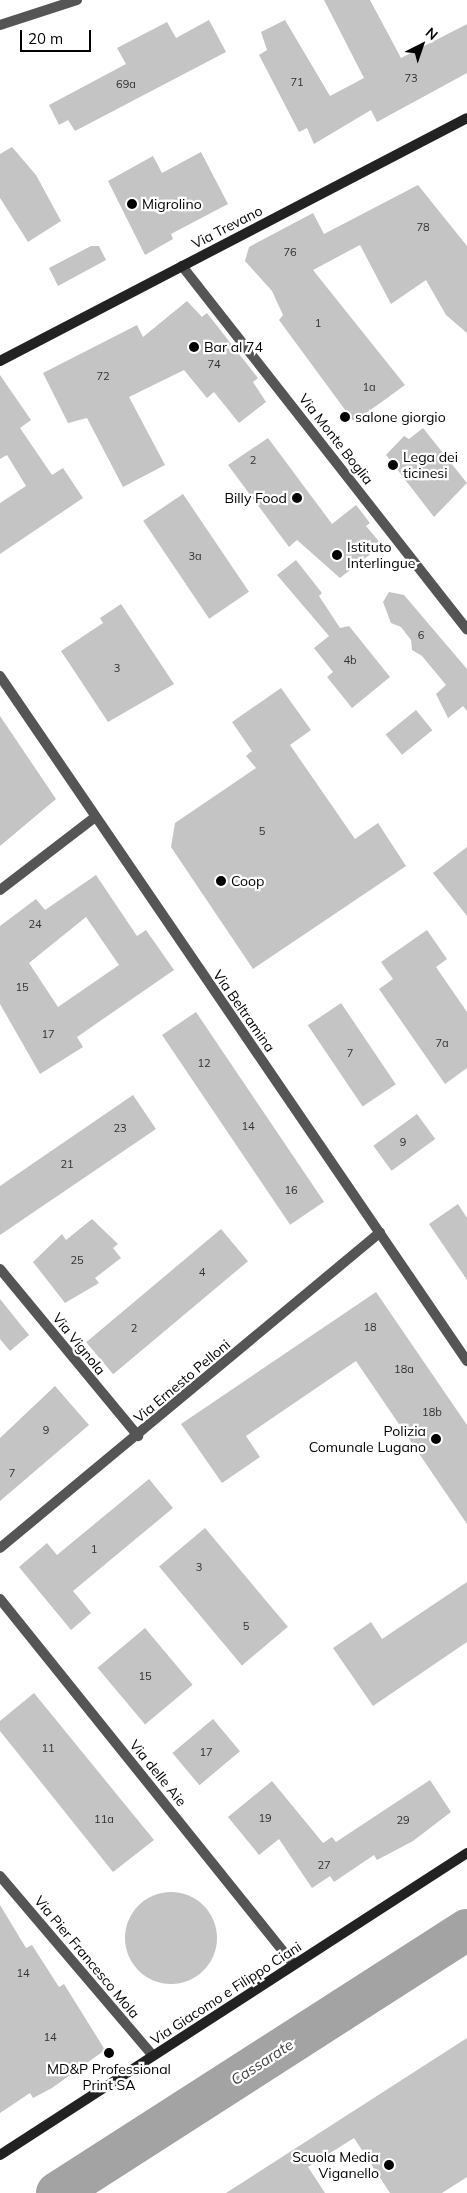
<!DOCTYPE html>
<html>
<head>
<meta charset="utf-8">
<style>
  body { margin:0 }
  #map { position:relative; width:467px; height:2193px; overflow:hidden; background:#fff; font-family:Mulish,sans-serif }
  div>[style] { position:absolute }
  .river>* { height:42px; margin:-21px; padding:0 21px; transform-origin:21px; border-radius:21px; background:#a3a3a3 }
  .building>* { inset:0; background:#c4c4c4; transform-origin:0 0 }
  .round { border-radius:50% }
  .street>* { height:10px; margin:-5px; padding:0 5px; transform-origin:5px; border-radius:5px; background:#555 }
  .secondary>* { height:10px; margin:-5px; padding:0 5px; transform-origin:5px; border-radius:5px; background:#222 }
  .dots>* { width:14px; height:14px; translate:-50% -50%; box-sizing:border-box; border:2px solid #fff; border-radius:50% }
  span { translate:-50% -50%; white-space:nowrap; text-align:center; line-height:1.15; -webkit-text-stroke:4.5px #fff; paint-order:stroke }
  .number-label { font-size:11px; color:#313131 }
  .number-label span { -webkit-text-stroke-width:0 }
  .poi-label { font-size:14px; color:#000 }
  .left { translate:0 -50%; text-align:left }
  .right { translate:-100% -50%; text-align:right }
  .street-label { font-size:14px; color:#000 }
  .water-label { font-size:15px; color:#444; font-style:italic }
  .north { position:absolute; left:397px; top:20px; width:50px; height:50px; -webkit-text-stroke:4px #fff; paint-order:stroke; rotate:41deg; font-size:14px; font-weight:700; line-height:20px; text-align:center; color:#000 }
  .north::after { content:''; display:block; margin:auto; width:18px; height:22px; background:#000; clip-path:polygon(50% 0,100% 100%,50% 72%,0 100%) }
  .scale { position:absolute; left:20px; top:30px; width:71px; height:22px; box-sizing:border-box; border:2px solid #000; border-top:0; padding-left:6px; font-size:15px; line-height:18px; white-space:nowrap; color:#000; -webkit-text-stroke:4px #fff; paint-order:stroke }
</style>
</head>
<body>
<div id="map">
  <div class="river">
    <div style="left:57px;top:2193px;width:487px;rotate:-32.7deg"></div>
  </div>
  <div class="building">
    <div style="clip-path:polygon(324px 0,370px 0,401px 58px,467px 24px,467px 73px,377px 122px,371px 110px,314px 144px,307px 128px,299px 132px,259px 55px,267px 50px,261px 32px,285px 20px,330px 96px,364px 78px)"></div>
    <div style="clip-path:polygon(209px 20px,226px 52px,75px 131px,68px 120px,59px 125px,49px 105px,126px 64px,117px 48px,167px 22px,176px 38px)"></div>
    <div style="clip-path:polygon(12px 147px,36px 175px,61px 221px,28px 242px,0 198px,0 154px)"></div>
    <div style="clip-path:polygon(201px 152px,228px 204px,171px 234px,173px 239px,145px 255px,108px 181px,153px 156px,162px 173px)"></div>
    <div style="clip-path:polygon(418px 185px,467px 246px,467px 333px,446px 315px,426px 280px,391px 304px,360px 245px,313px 270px,405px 385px,354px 422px,279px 320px,283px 315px,272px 291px,245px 261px,249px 247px,313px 213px,324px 234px)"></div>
    <div style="clip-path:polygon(91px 246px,99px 246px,106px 260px,58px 286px,49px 268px)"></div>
    <div style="clip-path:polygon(187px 301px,202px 317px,207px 313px,258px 378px,253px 382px,266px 402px,239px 423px,214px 392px,207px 398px,184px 370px,129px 397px,165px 465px,123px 487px,87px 418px,68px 423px,43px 373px,137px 325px,143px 337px)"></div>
    <div style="clip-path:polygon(0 375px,31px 420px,20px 428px,52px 475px,63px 468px,83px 498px,0 554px,0 503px,26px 486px,7px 455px,0 459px)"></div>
    <div style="clip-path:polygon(423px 428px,467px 483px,434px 517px,386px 455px,404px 436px,409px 439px)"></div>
    <div style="clip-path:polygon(268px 438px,332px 524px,356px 505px,370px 523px,366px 526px,382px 545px,340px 578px,297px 540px,289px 547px,228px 465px)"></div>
    <div style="left:183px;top:494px;width:118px;height:48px;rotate:56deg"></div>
    <div style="clip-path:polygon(296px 560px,322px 593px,319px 596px,340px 628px,349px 626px,390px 677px,352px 708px,327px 677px,333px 672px,314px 648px,329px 636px,277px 575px)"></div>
    <div style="clip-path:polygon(389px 592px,404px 595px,467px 669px,467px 711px,463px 706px,448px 718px,436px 694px,446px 685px,422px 656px,412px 650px,411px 640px,401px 627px,391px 623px,383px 602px)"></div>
    <div style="clip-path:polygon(121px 604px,174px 684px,108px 722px,61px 651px,103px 623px,100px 618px)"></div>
    <div style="clip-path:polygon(281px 688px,311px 730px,290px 745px,355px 839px,378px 823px,406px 866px,253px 969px,171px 847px,175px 823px,256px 768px,246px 756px,252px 751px,232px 722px)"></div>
    <div style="left:416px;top:710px;width:26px;height:39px;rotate:51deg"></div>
    <div style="clip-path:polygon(0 716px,56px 799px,0 846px)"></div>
    <div style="clip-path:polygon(467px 847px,467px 916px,433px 873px)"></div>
    <div style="clip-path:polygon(evenodd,96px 875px,137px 936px,146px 930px,174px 970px,77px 1037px,83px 1047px,40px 1074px,0 1004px,0 926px,36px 899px,45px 910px,96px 875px,86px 917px,119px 965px,58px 1007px,29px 963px,86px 917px)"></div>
    <div style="clip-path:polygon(427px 930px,447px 959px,436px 967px,467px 1012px,467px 1068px,445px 1084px,379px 989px,393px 979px,381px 962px)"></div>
    <div style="left:341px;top:1003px;width:98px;height:40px;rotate:56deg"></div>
    <div style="left:196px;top:1012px;width:229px;height:41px;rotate:56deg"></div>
    <div style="clip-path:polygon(133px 1095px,156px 1129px,0 1235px,0 1186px)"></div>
    <div style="left:417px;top:1114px;width:31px;height:54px;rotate:54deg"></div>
    <div style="clip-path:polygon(458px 1204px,467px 1218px,467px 1280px,429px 1224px)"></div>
    <div style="clip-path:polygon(92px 1219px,118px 1244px,113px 1248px,121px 1258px,95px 1278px,99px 1283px,65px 1303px,33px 1262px,62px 1234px,66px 1240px)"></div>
    <div style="left:221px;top:1229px;width:42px;height:176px;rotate:50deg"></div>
    <div style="clip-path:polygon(376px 1292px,467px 1425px,467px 1524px,356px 1361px,246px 1436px,260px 1457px,222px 1483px,181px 1424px)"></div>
    <div style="clip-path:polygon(0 1299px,29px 1335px,10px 1351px,0 1339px)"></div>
    <div style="clip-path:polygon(55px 1386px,89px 1425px,0 1501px,0 1438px)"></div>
    <div style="clip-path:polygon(149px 1479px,173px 1508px,73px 1591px,91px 1613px,71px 1630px,19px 1567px,47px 1543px,57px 1555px)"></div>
    <div style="left:205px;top:1528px;width:129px;height:60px;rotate:50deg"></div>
    <div style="clip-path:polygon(467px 1582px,467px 1642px,373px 1706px,333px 1648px,371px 1622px,382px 1639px)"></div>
    <div style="left:145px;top:1628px;width:74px;height:62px;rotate:50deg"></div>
    <div style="clip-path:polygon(34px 1693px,154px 1840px,113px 1872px,0 1731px,0 1721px)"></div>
    <div style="left:213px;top:1719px;width:42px;height:53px;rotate:50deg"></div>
    <div style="clip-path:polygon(430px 1780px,451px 1812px,413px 1841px,377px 1860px,374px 1855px,334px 1882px,330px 1876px,312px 1888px,279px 1839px,259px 1855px,228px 1817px,272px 1781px,323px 1843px,332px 1837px,336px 1842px)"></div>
    <div class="round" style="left:125px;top:1892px;width:92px;height:92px"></div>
    <div style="clip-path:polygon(0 1905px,26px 1948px,32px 1945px,59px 1987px,64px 1984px,105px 2050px,52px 2088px,33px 2098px,30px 2093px,0 2113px)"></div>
    <div style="clip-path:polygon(467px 2038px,467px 2177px,442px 2193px,390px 2193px,354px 2138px,308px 2167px,325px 2193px,226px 2193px)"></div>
  </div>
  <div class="street">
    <div style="left:0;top:25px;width:81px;rotate:-18deg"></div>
    <div style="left:182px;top:266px;width:462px;rotate:51.9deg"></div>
    <div style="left:0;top:676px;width:829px;rotate:55.72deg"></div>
    <div style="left:0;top:890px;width:120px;rotate:-37.5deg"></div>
    <div style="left:0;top:1269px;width:217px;rotate:50.4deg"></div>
    <div style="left:0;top:1548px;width:494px;rotate:-39.7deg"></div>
    <div style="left:0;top:1599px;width:469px;rotate:51.2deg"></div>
    <div style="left:0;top:1876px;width:236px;rotate:49.6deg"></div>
  </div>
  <div class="secondary">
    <div style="left:0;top:361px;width:526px;rotate:-27.49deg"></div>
    <div style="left:0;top:2155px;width:556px;rotate:-32.89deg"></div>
  </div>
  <div class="dots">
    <div style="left:132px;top:204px;background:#000"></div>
    <div style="left:194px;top:347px;background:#000"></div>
    <div style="left:345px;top:417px;background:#000"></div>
    <div style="left:393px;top:465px;background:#000"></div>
    <div style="left:297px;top:498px;background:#000"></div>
    <div style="left:337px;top:555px;background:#000"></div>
    <div style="left:221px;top:881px;background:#000"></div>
    <div style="left:436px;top:1439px;background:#000"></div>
    <div style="left:109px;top:2053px;background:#000"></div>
    <div style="left:389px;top:2165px;background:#000"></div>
  </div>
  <div class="number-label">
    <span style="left:411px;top:78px">73</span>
    <span style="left:297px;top:82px">71</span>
    <span style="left:126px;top:84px">69a</span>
    <span style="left:423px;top:227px">78</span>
    <span style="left:290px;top:252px">76</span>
    <span style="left:318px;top:323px">1</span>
    <span style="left:214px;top:364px">74</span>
    <span style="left:103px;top:376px">72</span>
    <span style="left:369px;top:387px">1a</span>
    <span style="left:253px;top:460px">2</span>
    <span style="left:195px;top:556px">3a</span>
    <span style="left:421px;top:635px">6</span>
    <span style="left:350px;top:660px">4b</span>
    <span style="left:117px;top:668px">3</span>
    <span style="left:262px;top:831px">5</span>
    <span style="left:35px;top:924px">24</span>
    <span style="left:22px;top:987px">15</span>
    <span style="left:48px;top:1034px">17</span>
    <span style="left:442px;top:1043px">7a</span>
    <span style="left:350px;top:1053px">7</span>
    <span style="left:204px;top:1063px">12</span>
    <span style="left:248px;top:1126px">14</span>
    <span style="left:120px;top:1128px">23</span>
    <span style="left:403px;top:1142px">9</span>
    <span style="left:67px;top:1164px">21</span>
    <span style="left:291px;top:1190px">16</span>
    <span style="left:77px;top:1260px">25</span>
    <span style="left:202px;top:1272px">4</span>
    <span style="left:370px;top:1327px">18</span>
    <span style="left:134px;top:1328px">2</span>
    <span style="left:404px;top:1369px">18a</span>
    <span style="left:432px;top:1412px">18b</span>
    <span style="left:46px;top:1430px">9</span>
    <span style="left:12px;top:1473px">7</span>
    <span style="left:94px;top:1549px">1</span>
    <span style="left:199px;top:1567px">3</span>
    <span style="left:246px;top:1626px">5</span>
    <span style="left:145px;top:1676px">15</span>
    <span style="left:48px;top:1748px">11</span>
    <span style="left:206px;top:1752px">17</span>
    <span style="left:265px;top:1818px">19</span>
    <span style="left:104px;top:1819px">11a</span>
    <span style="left:403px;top:1820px">29</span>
    <span style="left:324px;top:1865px">27</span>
    <span style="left:23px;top:1973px">14</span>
    <span style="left:50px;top:2037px">14</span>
  </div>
  <div class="poi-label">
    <span class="left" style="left:142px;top:204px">Migrolino</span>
    <span class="left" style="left:204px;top:347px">Bar al 74</span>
    <span class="left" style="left:355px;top:417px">salone giorgio</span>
    <span class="left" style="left:403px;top:465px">Lega dei<br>ticinesi</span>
    <span class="right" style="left:287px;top:498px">Billy Food</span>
    <span class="left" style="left:347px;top:555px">Istituto<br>Interlingue</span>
    <span class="left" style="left:231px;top:881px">Coop</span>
    <span class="right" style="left:426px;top:1439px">Polizia<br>Comunale Lugano</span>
    <span style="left:109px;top:2077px">MD&amp;P Professional<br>Print SA</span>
    <span class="right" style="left:379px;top:2165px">Scuola Media<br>Viganello</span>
  </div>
  <div class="street-label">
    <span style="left:227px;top:227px;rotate:-27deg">Via Trevano</span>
    <span style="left:336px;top:439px;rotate:52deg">Via Monte Boglia</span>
    <span style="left:244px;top:1011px;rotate:55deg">Via Beltramina</span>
    <span style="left:79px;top:1344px;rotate:51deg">Via Vignola</span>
    <span style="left:182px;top:1381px;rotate:-40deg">Via Ernesto Pelloni</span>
    <span style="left:158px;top:1773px;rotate:51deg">Via delle Aie</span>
    <span style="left:87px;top:1957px;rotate:50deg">Via Pier Francesco Mola</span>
    <span style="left:226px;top:1993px;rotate:-33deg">Via Giacomo e Filippo Ciani</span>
  </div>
  <div class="water-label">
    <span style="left:262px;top:2062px;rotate:-33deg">Cassarate</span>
  </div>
  <div class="north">N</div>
  <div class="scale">20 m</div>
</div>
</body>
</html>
